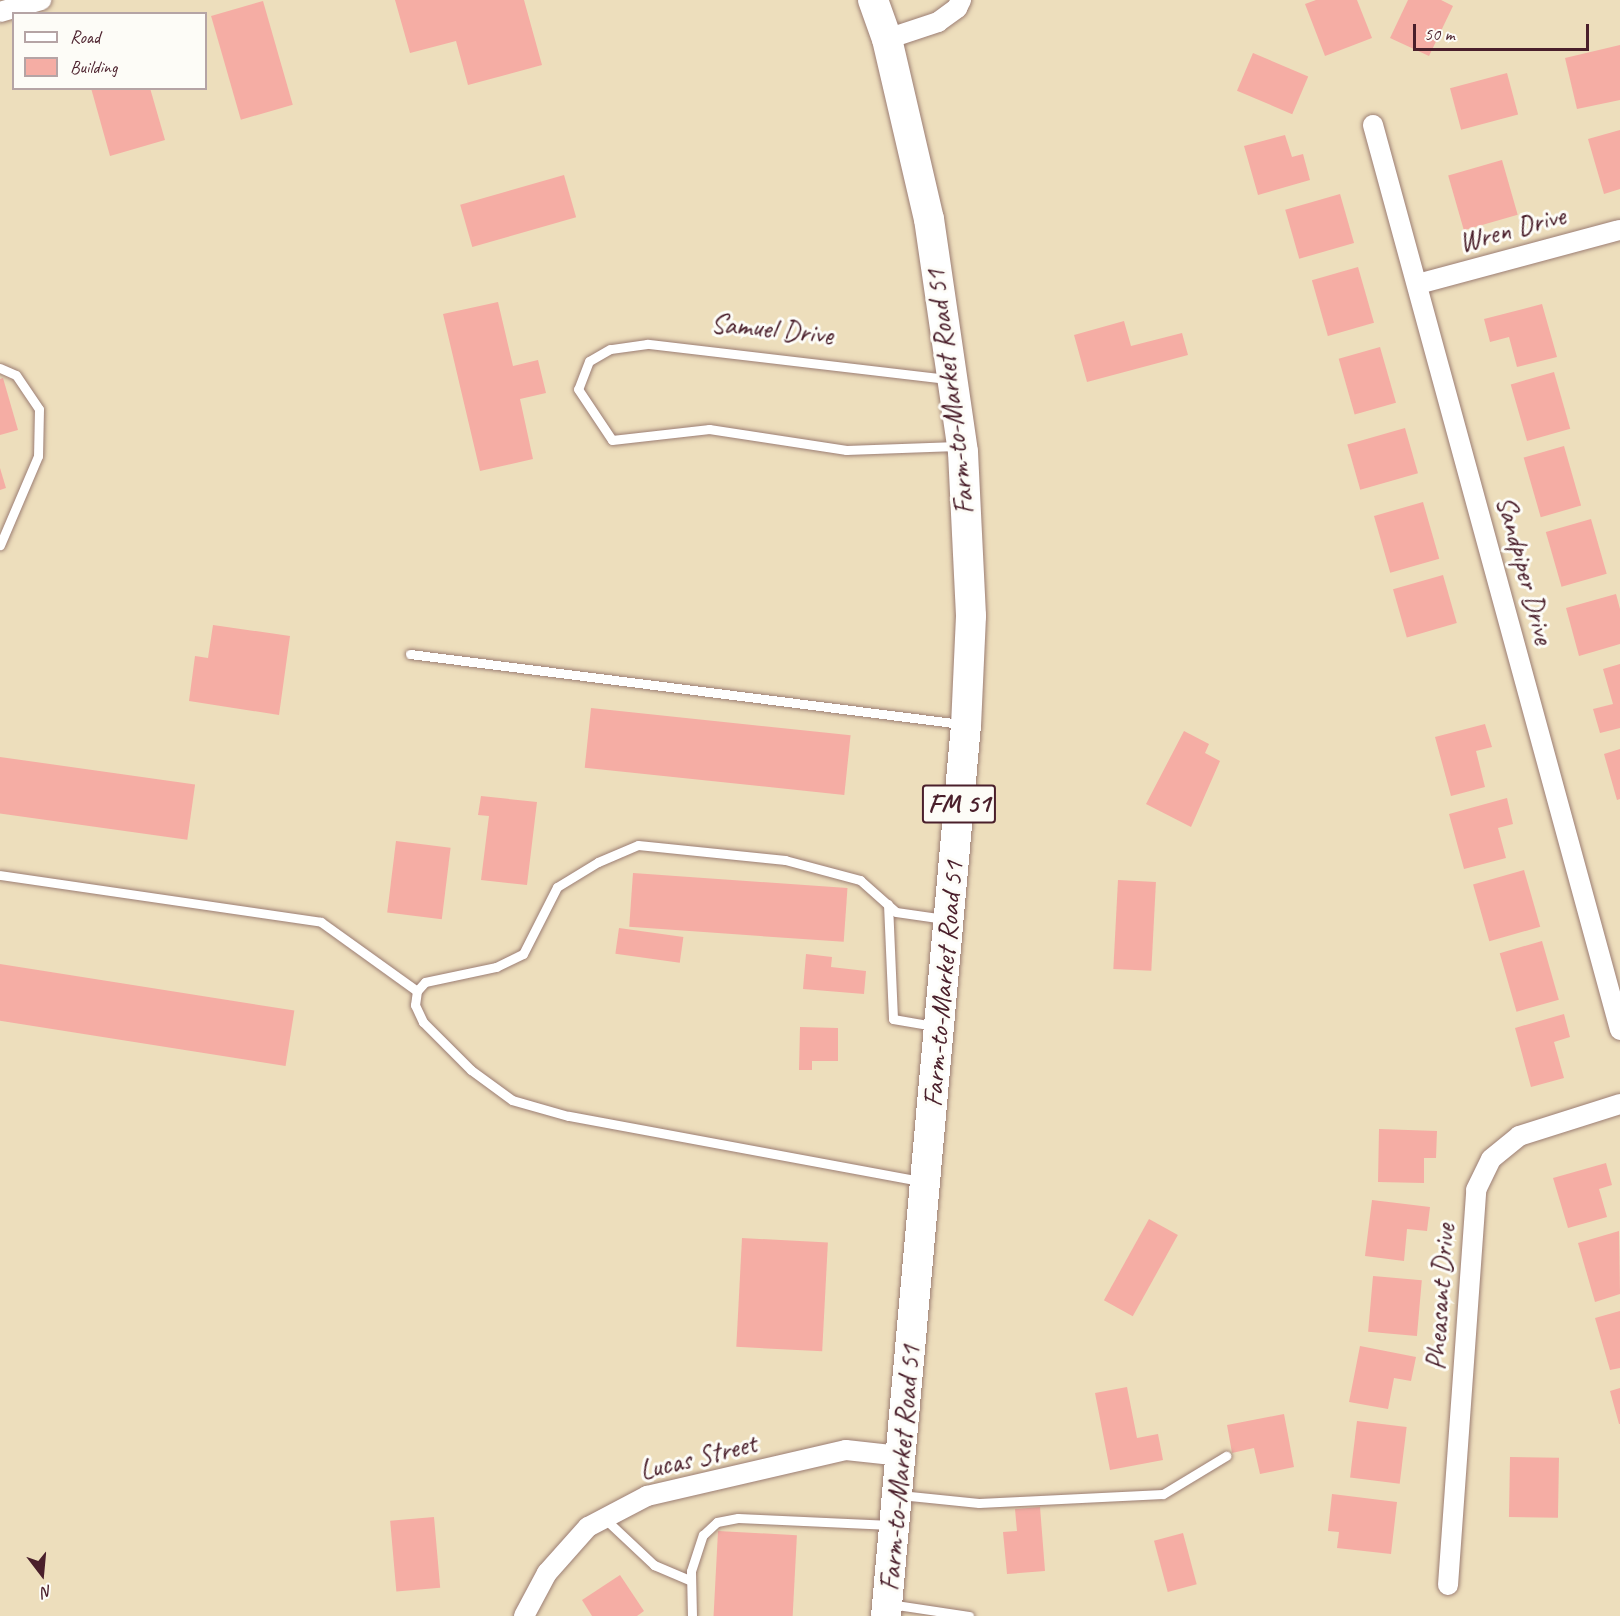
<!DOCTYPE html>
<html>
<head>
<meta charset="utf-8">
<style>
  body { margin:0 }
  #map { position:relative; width:1620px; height:1616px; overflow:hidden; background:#eddebc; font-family:Caveat,sans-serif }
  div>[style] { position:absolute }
  .building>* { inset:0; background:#f5ada4; transform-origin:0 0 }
  .roads { filter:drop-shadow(0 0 2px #9c7e74) drop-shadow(0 0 2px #9c7e74) }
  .lane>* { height:9px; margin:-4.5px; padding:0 4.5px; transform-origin:4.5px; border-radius:4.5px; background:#fff }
  .street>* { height:20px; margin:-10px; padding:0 10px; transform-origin:10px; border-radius:10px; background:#fff }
  .primary>* { height:30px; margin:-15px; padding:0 15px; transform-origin:15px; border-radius:15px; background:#fff }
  span { translate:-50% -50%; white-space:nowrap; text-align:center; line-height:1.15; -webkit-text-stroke:6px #fdfcf7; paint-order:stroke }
  .shield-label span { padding:2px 4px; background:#fdfcf7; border:2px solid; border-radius:4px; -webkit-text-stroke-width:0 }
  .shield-label { font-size:27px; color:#4a1f2b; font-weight:700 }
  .street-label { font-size:28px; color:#4a1f2b }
  .legend { position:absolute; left:12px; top:12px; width:195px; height:78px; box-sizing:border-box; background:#fdfcf7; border:2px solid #b5a4a5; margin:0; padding:8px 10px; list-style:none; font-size:18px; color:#4a1f2b }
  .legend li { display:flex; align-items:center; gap:12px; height:30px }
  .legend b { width:30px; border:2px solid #b5a4a5 }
  .north { position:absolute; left:12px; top:1544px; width:60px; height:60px; -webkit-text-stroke:4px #fdfcf7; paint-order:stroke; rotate:164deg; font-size:16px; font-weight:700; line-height:24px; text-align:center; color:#4a1f2b }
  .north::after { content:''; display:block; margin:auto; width:21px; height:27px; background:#4a1f2b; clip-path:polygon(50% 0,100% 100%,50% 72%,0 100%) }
  .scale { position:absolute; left:1413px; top:24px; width:176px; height:27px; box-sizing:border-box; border:3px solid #4a1f2b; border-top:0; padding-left:8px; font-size:18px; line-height:21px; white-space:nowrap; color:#4a1f2b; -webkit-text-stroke:4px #fdfcf7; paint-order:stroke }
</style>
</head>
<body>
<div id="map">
  <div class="building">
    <div style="clip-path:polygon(395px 0,524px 0,542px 65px,468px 85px,456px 41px,410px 53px)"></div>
    <div style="clip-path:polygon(1316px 0,1357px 0,1372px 38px,1325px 56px,1305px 4px)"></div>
    <div style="clip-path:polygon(1408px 0,1441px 0,1453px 6px,1429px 56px,1390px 38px)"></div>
    <div style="left:263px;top:1px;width:108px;height:54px;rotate:74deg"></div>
    <div style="clip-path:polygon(1620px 45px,1620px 100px,1577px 109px,1565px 58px)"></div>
    <div style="left:1253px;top:53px;width:60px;height:41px;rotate:23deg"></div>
    <div style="left:1507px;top:73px;width:43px;height:59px;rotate:75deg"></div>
    <div style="clip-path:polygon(91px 88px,150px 88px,165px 140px,110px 156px)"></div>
    <div style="clip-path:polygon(1620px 130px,1620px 189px,1604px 194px,1588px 139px)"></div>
    <div style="clip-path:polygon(1285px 135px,1292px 157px,1303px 154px,1310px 180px,1258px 195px,1244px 146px)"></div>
    <div style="left:1502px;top:160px;width:57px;height:56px;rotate:74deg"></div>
    <div style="left:564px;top:175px;width:44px;height:108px;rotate:74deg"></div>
    <div style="left:1340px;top:194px;width:51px;height:57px;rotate:74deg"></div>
    <div style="left:1358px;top:267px;width:58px;height:48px;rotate:74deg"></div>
    <div style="clip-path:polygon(498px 302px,513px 366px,538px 360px,546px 393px,520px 399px,533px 459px,480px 471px,443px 314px)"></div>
    <div style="clip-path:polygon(1542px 304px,1557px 357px,1517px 367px,1509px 337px,1490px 342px,1484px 319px)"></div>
    <div style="clip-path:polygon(1124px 321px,1131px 346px,1182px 333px,1188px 355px,1087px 382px,1074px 335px)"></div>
    <div style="left:1380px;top:347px;width:58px;height:43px;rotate:74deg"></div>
    <div style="left:1554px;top:372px;width:59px;height:45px;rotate:74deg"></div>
    <div style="clip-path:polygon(3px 378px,18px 430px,0 435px,0 379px)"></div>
    <div style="left:1405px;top:428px;width:47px;height:60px;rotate:74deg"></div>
    <div style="left:1564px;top:446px;width:62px;height:42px;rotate:74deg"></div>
    <div style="clip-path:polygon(0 468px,6px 488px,0 490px)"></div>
    <div style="left:1423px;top:502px;width:59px;height:51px;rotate:74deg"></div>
    <div style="left:1591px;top:519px;width:57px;height:47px;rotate:74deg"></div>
    <div style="left:1443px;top:575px;width:50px;height:52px;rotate:74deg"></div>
    <div style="clip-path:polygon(1616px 594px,1620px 609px,1620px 644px,1579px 656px,1566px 608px)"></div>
    <div style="clip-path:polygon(213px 625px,290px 636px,279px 715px,189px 701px,195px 656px,208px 658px)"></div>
    <div style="clip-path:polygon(1620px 664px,1620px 728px,1600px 733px,1593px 709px,1613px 704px,1603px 669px)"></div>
    <div style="left:591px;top:708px;width:261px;height:60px;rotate:6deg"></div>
    <div style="clip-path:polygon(1485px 724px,1492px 747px,1476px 751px,1485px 787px,1451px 796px,1435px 737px)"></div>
    <div style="clip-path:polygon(1184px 731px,1209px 744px,1205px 753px,1220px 761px,1191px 827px,1146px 804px)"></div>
    <div style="clip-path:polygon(1620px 749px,1620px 799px,1617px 800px,1604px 754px)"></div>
    <div style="left:0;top:757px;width:197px;height:56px;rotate:8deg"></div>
    <div style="clip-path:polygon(481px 796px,537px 802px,527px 885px,481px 880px,489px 816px,478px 815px)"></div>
    <div style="clip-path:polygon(1507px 798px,1513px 824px,1498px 828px,1506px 858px,1464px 869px,1449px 814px)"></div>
    <div style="left:396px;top:841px;width:55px;height:72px;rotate:7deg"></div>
    <div style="left:1524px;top:870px;width:59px;height:53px;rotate:74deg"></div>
    <div style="left:633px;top:873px;width:215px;height:54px;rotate:4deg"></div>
    <div style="left:1118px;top:880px;width:38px;height:89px;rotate:3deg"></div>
    <div style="left:619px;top:928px;width:65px;height:26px;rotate:8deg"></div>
    <div style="left:1542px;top:941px;width:61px;height:44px;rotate:74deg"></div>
    <div style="clip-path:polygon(806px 954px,832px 957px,831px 967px,866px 971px,864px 994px,803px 989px)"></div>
    <div style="left:0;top:964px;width:298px;height:56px;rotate:9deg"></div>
    <div style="clip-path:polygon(1564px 1014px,1570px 1037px,1554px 1042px,1564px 1078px,1531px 1087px,1515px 1028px)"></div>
    <div style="clip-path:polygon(800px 1027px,838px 1028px,838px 1061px,812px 1061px,812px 1070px,799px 1070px)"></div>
    <div style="clip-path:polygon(1379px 1129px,1437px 1131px,1436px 1158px,1424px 1158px,1424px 1183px,1378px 1182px)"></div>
    <div style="clip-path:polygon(1606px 1163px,1612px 1185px,1599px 1189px,1607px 1217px,1568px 1228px,1553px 1178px)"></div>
    <div style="clip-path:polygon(1372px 1200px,1430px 1207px,1427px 1231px,1407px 1229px,1404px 1261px,1365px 1256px)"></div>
    <div style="left:1149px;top:1219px;width:33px;height:93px;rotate:29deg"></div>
    <div style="clip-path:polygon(1619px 1231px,1620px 1294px,1595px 1302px,1578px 1243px)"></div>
    <div style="left:742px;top:1238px;width:86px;height:109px;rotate:3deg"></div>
    <div style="left:1373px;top:1276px;width:49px;height:56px;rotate:5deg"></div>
    <div style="clip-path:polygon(1620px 1311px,1620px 1368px,1610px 1370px,1595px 1318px)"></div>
    <div style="clip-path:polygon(1360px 1346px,1416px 1357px,1411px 1381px,1394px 1378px,1388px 1409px,1349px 1402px)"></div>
    <div style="clip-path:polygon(1127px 1387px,1137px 1438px,1158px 1434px,1163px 1460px,1110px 1470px,1095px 1393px)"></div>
    <div style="clip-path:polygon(1620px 1388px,1620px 1424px,1619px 1424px,1610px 1391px)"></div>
    <div style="clip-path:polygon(1284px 1414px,1294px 1467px,1260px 1474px,1254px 1448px,1232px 1453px,1227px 1425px)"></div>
    <div style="left:1357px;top:1421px;width:50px;height:57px;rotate:7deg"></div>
    <div style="left:1510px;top:1457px;width:49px;height:60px;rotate:1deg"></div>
    <div style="clip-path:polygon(1332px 1494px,1397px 1502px,1391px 1554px,1337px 1548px,1339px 1532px,1328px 1531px)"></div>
    <div style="clip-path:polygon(1040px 1507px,1045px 1571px,1007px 1574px,1003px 1532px,1017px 1531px,1015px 1509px)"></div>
    <div style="left:434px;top:1517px;width:71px;height:44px;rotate:85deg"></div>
    <div style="left:718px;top:1531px;width:79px;height:85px;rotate:3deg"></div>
    <div style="left:1183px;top:1533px;width:53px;height:30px;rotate:75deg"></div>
    <div style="clip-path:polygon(620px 1575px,644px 1611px,637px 1616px,592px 1616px,582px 1600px)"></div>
  </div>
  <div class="roads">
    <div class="lane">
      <div style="left:0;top:368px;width:17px;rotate:24deg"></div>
      <div style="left:16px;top:375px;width:41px;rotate:55.9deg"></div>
      <div style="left:39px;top:409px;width:47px;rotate:91.2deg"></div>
      <div style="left:38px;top:456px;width:97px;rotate:113.1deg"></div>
      <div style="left:947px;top:379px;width:302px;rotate:-173.3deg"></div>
      <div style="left:647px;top:344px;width:37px;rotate:172deg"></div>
      <div style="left:610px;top:349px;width:24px;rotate:150deg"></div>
      <div style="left:589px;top:361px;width:30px;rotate:111deg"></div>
      <div style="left:578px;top:389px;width:61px;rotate:56.3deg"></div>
      <div style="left:612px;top:440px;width:98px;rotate:-6.5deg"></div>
      <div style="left:709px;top:429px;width:139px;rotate:8.7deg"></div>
      <div style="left:846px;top:450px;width:111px;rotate:-2.1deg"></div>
      <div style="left:410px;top:654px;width:555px;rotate:7.24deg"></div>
      <div style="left:0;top:875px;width:324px;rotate:8.3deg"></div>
      <div style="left:321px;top:922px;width:118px;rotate:35.7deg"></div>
      <div style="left:888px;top:904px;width:115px;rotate:87.5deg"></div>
      <div style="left:893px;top:1019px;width:42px;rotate:9.7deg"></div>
      <div style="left:920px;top:1181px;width:358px;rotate:-169.5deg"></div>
      <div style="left:568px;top:1116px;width:58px;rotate:-164.1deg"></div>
      <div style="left:512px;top:1100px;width:51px;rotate:-143.8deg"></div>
      <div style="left:471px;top:1070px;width:68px;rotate:-135deg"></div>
      <div style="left:423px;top:1022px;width:19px;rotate:-115deg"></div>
      <div style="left:415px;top:1005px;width:14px;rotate:-82deg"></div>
      <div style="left:417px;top:991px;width:12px;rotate:-48deg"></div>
      <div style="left:425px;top:982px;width:73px;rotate:-11.9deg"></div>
      <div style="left:496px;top:967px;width:30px;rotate:-26deg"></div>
      <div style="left:523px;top:954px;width:75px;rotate:-63.1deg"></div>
      <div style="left:557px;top:887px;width:48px;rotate:-31.4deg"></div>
      <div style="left:598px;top:862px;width:43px;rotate:-23deg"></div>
      <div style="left:638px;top:845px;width:148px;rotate:5.8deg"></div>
      <div style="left:785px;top:860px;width:78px;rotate:14.9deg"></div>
      <div style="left:860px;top:880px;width:48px;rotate:41.6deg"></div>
      <div style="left:896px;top:912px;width:49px;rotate:8.3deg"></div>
      <div style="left:900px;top:1495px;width:79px;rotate:5.8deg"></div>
      <div style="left:979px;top:1503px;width:184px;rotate:-2.8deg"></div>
      <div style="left:1163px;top:1494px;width:74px;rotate:-31.1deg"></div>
      <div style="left:604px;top:1518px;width:69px;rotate:43.2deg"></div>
      <div style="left:654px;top:1565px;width:39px;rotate:23deg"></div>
      <div style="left:890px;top:1604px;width:80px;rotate:8.6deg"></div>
      <div style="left:692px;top:1616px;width:45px;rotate:-91.3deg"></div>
      <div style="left:691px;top:1571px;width:38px;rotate:-72deg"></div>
      <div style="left:703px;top:1535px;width:19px;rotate:-43deg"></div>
      <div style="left:717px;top:1522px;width:21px;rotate:-11deg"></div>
      <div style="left:738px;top:1518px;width:153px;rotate:2.6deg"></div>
    </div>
    <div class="street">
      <div style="left:0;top:12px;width:43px;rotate:-16.3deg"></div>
      <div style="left:887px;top:39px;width:54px;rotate:-18.4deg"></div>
      <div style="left:938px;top:22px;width:24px;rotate:-36deg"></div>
      <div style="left:957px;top:8px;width:9px;rotate:-63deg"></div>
      <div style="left:1373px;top:125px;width:938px;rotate:74.73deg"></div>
      <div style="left:1418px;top:284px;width:209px;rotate:-15deg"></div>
      <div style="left:1448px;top:1585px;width:396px;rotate:-85.9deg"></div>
      <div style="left:1476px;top:1190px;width:34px;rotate:-64deg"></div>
      <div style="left:1491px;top:1159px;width:36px;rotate:-39deg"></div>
      <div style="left:1519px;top:1136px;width:106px;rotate:-17.6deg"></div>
      <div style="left:524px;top:1616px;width:49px;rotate:-61.9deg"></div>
      <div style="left:547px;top:1573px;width:62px;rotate:-48.3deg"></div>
      <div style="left:588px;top:1527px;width:67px;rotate:-27.7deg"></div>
      <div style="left:647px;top:1496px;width:204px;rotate:-13deg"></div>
      <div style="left:846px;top:1450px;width:54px;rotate:6.3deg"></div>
    </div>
    <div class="primary">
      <div style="left:873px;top:0;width:41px;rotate:70.3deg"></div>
      <div style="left:887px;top:39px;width:185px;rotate:76.9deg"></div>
      <div style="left:929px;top:219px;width:235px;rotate:81.7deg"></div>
      <div style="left:963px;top:452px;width:164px;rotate:87.2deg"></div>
      <div style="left:971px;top:616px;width:109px;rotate:92.6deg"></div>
      <div style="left:966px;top:725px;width:895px;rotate:95.13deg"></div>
    </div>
  </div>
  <div class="shield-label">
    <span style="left:959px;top:804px">FM 51</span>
  </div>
  <div class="street-label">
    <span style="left:1512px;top:229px;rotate:-15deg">Wren Drive</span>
    <span style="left:772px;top:329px;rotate:6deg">Samuel Drive</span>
    <span style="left:950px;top:392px;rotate:-97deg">Farm-to-Market Road 51</span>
    <span style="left:1525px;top:570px;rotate:75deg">Sandpiper Drive</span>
    <span style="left:943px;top:984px;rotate:-85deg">Farm-to-Market Road 51</span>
    <span style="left:1440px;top:1297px;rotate:-86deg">Pheasant Drive</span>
    <span style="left:698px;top:1457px;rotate:-14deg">Lucas Street</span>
    <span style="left:900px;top:1468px;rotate:-85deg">Farm-to-Market Road 51</span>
  </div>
  <ul class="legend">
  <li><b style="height:8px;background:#fff"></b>Road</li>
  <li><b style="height:16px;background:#f5ada4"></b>Building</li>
  </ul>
  <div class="north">N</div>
  <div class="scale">50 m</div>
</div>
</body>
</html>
